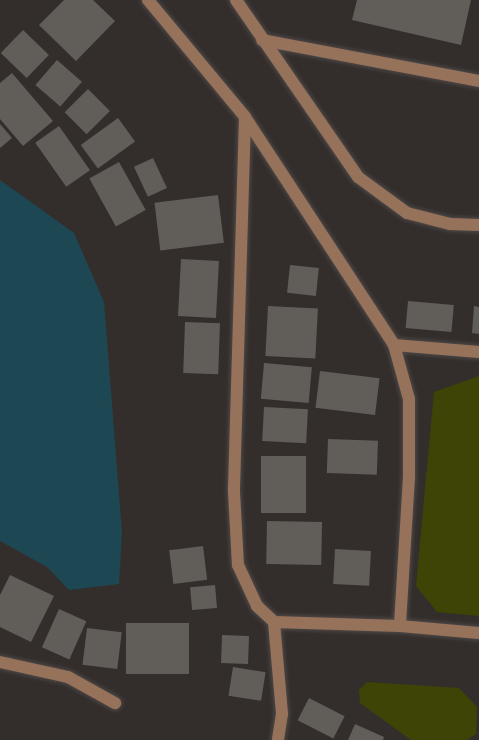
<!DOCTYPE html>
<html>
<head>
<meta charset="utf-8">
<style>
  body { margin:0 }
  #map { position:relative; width:479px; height:740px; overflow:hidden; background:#332e2c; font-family:Quicksand,sans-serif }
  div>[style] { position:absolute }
  .green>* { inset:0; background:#3e4406 }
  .water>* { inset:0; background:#1d4853 }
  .building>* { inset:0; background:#615d58; transform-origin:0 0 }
  .roads { filter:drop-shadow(0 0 2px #4e4947) drop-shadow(0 0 2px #4e4947) }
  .service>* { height:12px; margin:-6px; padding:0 6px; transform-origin:6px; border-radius:6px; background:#97725b }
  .minor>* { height:12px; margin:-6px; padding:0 6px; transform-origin:6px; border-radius:6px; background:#97725b }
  span { translate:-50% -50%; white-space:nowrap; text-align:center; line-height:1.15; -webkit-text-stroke:4.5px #332e2c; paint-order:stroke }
</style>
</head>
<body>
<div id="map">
  <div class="green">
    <div style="clip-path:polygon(479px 376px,479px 616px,437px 612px,416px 586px,434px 392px)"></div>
    <div style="clip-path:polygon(367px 682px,459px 688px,477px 707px,476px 734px,467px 740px,411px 740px,360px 703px,359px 690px)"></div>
  </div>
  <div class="water">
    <div style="clip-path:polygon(0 180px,74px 233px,104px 302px,122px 533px,119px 584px,69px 590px,47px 567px,0 541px)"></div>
  </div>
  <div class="building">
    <div style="clip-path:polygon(64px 0,93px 0,115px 21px,76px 61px,39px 25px)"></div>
    <div style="clip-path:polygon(357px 0,471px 0,461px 45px,352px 20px)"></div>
    <div style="left:23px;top:30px;width:36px;height:32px;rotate:44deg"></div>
    <div style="left:57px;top:60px;width:33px;height:33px;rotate:41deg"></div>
    <div style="clip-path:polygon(12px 73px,53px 121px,23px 146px,0 119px,0 83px)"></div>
    <div style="left:88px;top:89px;width:31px;height:33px;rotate:45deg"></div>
    <div style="left:118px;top:118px;width:29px;height:46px;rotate:54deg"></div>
    <div style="clip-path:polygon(0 124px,12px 138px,0 148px)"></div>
    <div style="left:59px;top:126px;width:54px;height:29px;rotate:55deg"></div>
    <div style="left:153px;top:158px;width:33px;height:21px;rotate:65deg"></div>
    <div style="left:119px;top:162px;width:55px;height:34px;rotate:61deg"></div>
    <div style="left:218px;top:195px;width:48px;height:64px;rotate:83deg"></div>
    <div style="left:181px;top:259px;width:38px;height:57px;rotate:3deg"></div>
    <div style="left:290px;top:265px;width:29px;height:28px;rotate:6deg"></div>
    <div style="left:408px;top:301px;width:46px;height:27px;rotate:5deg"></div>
    <div style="left:268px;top:306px;width:50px;height:50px;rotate:3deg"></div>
    <div style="clip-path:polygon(474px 306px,479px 307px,479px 334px,472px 333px)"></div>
    <div style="left:185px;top:322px;width:35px;height:51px;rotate:2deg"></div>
    <div style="left:264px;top:363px;width:48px;height:36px;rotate:5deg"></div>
    <div style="left:320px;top:371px;width:60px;height:37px;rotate:7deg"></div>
    <div style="left:264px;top:407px;width:44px;height:34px;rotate:3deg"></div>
    <div style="left:328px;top:439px;width:50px;height:34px;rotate:2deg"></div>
    <div style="left:261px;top:456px;width:45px;height:57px"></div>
    <div style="left:267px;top:521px;width:55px;height:43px;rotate:1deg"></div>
    <div style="left:203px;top:546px;width:34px;height:34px;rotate:83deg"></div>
    <div style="left:335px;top:549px;width:36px;height:35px;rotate:3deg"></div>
    <div style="clip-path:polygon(10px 575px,54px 596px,31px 642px,0 627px,0 595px)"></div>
    <div style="left:215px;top:585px;width:23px;height:25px;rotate:85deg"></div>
    <div style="left:59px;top:609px;width:30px;height:42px;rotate:24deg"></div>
    <div style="left:126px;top:623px;width:63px;height:51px"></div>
    <div style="left:87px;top:628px;width:35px;height:37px;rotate:7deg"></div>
    <div style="left:222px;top:635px;width:27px;height:28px;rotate:2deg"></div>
    <div style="left:233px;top:667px;width:33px;height:29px;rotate:9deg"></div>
    <div style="left:309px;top:698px;width:40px;height:25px;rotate:27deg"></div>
    <div style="clip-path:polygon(355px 724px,384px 737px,383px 740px,348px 740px)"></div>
  </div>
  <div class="roads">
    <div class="service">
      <div style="left:236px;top:0;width:215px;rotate:55.4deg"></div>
      <div style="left:358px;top:177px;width:61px;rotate:36.3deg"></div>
      <div style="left:407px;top:213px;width:44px;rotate:14.3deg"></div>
      <div style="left:450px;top:224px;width:29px;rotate:2deg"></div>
      <div style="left:262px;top:40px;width:221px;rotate:10.7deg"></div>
      <div style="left:394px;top:345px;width:85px;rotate:4.7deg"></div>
      <div style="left:0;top:662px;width:70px;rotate:12.4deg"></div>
      <div style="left:68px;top:677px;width:54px;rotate:29deg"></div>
    </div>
    <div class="minor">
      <div style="left:148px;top:0;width:152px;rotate:50.3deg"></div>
      <div style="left:245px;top:117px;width:272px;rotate:56.8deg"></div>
      <div style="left:394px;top:345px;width:56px;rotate:74.5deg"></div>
      <div style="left:409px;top:399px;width:78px;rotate:90deg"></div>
      <div style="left:409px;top:477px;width:149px;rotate:93.5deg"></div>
      <div style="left:245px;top:117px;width:375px;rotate:91.7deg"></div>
      <div style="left:234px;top:492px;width:73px;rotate:86.9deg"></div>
      <div style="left:238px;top:565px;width:45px;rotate:65.1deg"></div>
      <div style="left:257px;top:606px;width:23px;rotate:43deg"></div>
      <div style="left:274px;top:622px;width:126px;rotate:1.8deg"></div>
      <div style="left:400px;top:626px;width:79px;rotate:5.1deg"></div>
      <div style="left:274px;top:622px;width:92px;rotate:85deg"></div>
      <div style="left:282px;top:714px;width:26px;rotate:99deg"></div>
    </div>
  </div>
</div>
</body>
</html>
